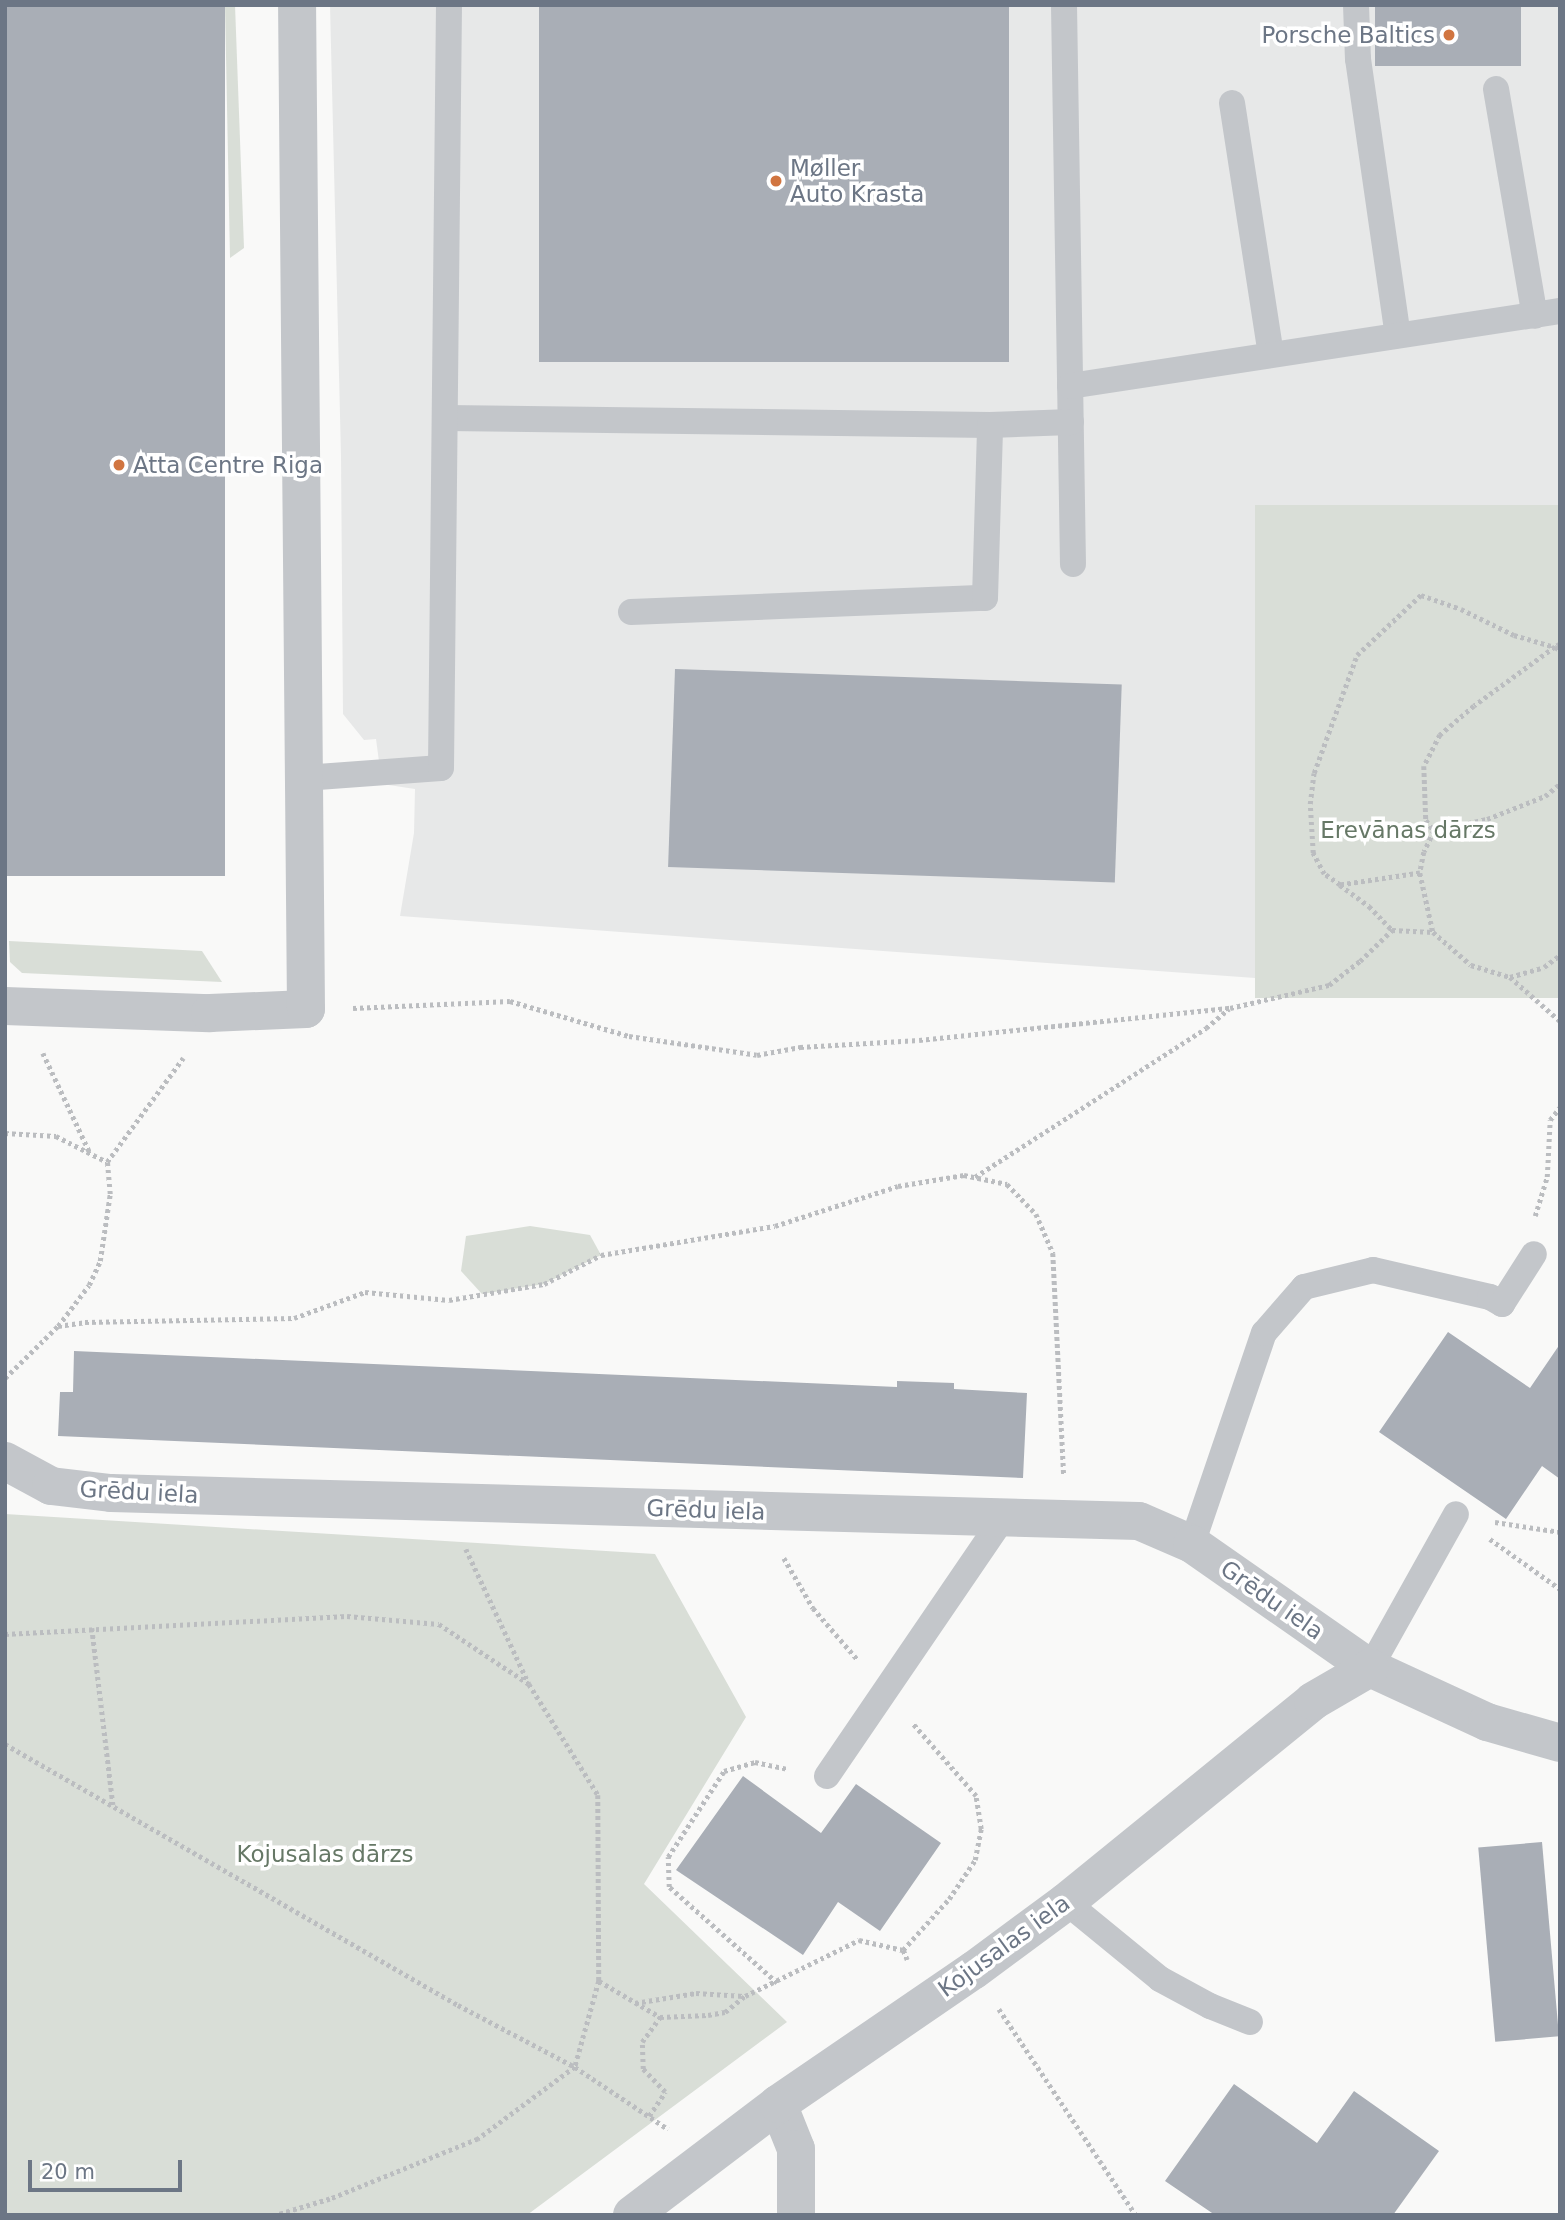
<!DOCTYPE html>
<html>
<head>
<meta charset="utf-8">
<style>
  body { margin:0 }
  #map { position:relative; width:1565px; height:2220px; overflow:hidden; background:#f9f9f8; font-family:"DejaVu Sans",sans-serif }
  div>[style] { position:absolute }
  .built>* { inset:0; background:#e7e8e8 }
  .green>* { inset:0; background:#d9ded7; transform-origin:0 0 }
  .building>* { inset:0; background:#a9aeb6; transform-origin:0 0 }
  .path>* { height:4.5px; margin-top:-2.25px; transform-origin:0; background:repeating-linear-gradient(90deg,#bbbdc0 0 3.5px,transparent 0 7px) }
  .service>* { height:26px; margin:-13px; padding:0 13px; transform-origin:13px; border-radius:13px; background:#c3c6ca }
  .minor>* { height:38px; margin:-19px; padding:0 19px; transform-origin:19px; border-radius:19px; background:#c3c6ca }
  .dots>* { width:19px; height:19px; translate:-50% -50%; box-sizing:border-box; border:4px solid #fff; border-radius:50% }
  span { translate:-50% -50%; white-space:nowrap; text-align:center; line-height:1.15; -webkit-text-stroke:7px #fff; paint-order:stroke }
  .poi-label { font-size:23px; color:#6c7685 }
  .right { translate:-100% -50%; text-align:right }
  .left { translate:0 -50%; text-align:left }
  .park-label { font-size:23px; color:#667866 }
  .street-label { font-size:23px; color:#6c7685 }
  .frame { position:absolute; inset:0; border:7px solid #6c7685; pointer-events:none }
  .scale { position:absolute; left:28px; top:2160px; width:154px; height:32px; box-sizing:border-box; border:4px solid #6c7685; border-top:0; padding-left:9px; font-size:21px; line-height:24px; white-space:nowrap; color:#6c7685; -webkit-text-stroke:5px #fff; paint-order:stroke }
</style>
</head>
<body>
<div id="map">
  <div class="built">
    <div style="clip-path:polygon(330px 5px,1560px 5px,1560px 505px,1260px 556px,1255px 978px,400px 916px,414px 833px,415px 789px,382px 784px,376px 739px,364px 740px,343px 714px,341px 456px)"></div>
  </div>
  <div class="green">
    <div style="clip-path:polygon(225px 5px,235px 5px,244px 248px,230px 258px)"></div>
    <div style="left:1560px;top:505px;width:493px;height:305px;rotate:90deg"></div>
    <div style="clip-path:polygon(9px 941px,202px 951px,222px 982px,22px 973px,10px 962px)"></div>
    <div style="clip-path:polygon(530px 1226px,590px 1235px,601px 1255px,544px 1284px,482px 1294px,461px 1271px,466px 1236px)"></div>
    <div style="clip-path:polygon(5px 1514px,655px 1554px,746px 1717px,644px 1884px,787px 2022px,527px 2215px,5px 2215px)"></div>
  </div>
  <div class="building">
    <div style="left:5px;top:5px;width:220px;height:871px"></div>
    <div style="left:539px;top:5px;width:470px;height:357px"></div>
    <div style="left:1375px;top:5px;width:146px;height:61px"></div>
    <div style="left:675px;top:669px;width:447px;height:198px;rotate:2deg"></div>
    <div style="clip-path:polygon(1448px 1332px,1530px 1388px,1560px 1344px,1560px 1479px,1542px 1466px,1506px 1519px,1379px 1432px)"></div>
    <div style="clip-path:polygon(74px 1351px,897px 1387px,897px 1381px,954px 1383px,954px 1389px,1027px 1393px,1023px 1478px,58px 1436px,60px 1392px,73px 1392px)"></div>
    <div style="clip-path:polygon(743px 1776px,821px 1833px,856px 1784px,941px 1843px,880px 1931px,838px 1902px,803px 1955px,676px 1870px)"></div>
    <div style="left:1542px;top:1842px;width:195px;height:64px;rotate:85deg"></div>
    <div style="clip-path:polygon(1234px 2084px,1317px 2143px,1354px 2091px,1439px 2151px,1393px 2215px,1215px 2215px,1165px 2181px)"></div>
  </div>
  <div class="path">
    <div style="left:1560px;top:644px;width:6px;rotate:149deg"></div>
    <div style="left:1555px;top:647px;width:100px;rotate:143.9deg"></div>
    <div style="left:1474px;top:706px;width:45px;rotate:139.5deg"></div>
    <div style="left:1440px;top:735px;width:35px;rotate:117deg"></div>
    <div style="left:1424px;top:766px;width:54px;rotate:87.9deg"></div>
    <div style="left:1426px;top:820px;width:14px;rotate:54deg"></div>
    <div style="left:1434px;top:831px;width:23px;rotate:115deg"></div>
    <div style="left:1424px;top:852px;width:21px;rotate:101deg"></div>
    <div style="left:1420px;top:873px;width:81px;rotate:171.5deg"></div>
    <div style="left:1340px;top:885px;width:19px;rotate:-145deg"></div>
    <div style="left:1324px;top:874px;width:24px;rotate:-118deg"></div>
    <div style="left:1313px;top:853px;width:49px;rotate:-93.5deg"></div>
    <div style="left:1310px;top:804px;width:31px;rotate:-83deg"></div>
    <div style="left:1314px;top:773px;width:126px;rotate:-70deg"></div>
    <div style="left:1357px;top:655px;width:88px;rotate:-43.2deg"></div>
    <div style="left:1421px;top:595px;width:42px;rotate:19.3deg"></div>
    <div style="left:1461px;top:609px;width:59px;rotate:26.1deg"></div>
    <div style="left:1514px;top:635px;width:43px;rotate:16.3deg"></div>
    <div style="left:1555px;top:647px;width:6px;rotate:31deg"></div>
    <div style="left:1434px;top:831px;width:54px;rotate:-12.8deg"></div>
    <div style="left:1487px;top:819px;width:62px;rotate:-21.6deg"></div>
    <div style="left:1545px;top:796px;width:19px;rotate:-39deg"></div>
    <div style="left:1420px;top:873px;width:60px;rotate:77.6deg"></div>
    <div style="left:1340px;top:885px;width:36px;rotate:36deg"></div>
    <div style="left:1369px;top:906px;width:33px;rotate:46deg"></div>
    <div style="left:1510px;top:977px;width:35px;rotate:-16deg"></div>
    <div style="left:1544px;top:967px;width:20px;rotate:-37deg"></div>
    <div style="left:353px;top:1008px;width:157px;rotate:-2.6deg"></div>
    <div style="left:510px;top:1001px;width:124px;rotate:16.4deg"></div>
    <div style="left:629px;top:1036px;width:129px;rotate:8.4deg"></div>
    <div style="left:757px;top:1055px;width:44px;rotate:-10.5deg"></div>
    <div style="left:800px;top:1047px;width:119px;rotate:-3.4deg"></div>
    <div style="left:919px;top:1040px;width:313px;rotate:-5.9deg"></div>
    <div style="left:1230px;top:1008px;width:102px;rotate:-13.1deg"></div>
    <div style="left:1329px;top:985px;width:39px;rotate:-38deg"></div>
    <div style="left:1360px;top:961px;width:45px;rotate:-44.1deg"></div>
    <div style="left:1392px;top:930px;width:41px;rotate:2.8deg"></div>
    <div style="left:1433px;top:932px;width:50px;rotate:41deg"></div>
    <div style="left:1471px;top:965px;width:41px;rotate:17.1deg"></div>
    <div style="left:1510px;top:977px;width:67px;rotate:41.3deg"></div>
    <div style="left:43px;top:1053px;width:110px;rotate:64.8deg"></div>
    <div style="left:5px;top:1133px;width:51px;rotate:3.4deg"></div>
    <div style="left:56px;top:1136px;width:57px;rotate:27deg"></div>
    <div style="left:107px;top:1162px;width:129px;rotate:-53.8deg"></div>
    <div style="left:975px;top:1177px;width:275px;rotate:-32.8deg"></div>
    <div style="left:1206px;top:1028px;width:30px;rotate:-40deg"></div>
    <div style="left:1535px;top:1216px;width:41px;rotate:-72.9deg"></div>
    <div style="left:1547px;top:1177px;width:57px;rotate:-87deg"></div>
    <div style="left:1550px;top:1120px;width:16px;rotate:-52deg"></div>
    <div style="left:58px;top:1326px;width:27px;rotate:-8deg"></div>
    <div style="left:85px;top:1322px;width:209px;rotate:-1.1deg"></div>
    <div style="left:294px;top:1318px;width:76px;rotate:-20.1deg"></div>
    <div style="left:365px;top:1292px;width:84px;rotate:5.4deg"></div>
    <div style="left:449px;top:1300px;width:96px;rotate:-9.6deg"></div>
    <div style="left:544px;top:1284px;width:64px;rotate:-27deg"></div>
    <div style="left:601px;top:1255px;width:176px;rotate:-9.5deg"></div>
    <div style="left:775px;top:1226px;width:129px;rotate:-18deg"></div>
    <div style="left:898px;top:1186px;width:67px;rotate:-9.5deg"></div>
    <div style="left:964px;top:1175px;width:44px;rotate:11.8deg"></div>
    <div style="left:1007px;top:1184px;width:42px;rotate:46deg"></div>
    <div style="left:1036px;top:1214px;width:43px;rotate:66.4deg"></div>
    <div style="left:1053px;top:1253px;width:221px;rotate:87.2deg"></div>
    <div style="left:5px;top:1378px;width:74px;rotate:-44.5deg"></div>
    <div style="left:58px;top:1326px;width:51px;rotate:-52.9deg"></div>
    <div style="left:89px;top:1285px;width:26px;rotate:-65deg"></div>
    <div style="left:100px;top:1261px;width:68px;rotate:-81.5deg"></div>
    <div style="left:110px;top:1194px;width:32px;rotate:-95deg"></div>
    <div style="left:1495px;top:1522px;width:66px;rotate:8.7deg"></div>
    <div style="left:1490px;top:1539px;width:86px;rotate:35.5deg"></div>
    <div style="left:466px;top:1549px;width:149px;rotate:65deg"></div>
    <div style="left:784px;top:1558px;width:58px;rotate:59.9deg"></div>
    <div style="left:813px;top:1608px;width:69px;rotate:49.1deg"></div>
    <div style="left:92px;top:1628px;width:178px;rotate:83.2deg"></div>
    <div style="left:5px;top:1634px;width:342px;rotate:-3deg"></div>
    <div style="left:347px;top:1616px;width:92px;rotate:5deg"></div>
    <div style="left:439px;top:1624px;width:108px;rotate:33.7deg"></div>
    <div style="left:529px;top:1684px;width:131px;rotate:58.1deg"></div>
    <div style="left:598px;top:1795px;width:186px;rotate:89.7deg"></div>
    <div style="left:599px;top:1981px;width:89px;rotate:105.6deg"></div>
    <div style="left:575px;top:2067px;width:121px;rotate:143.4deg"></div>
    <div style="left:478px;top:2139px;width:160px;rotate:157.9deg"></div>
    <div style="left:330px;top:2199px;width:55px;rotate:163.2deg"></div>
    <div style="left:5px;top:1744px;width:523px;rotate:29.95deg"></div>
    <div style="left:458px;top:2005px;width:132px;rotate:27.9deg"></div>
    <div style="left:575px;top:2067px;width:112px;rotate:33.7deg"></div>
    <div style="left:907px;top:1960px;width:11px;rotate:-112deg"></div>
    <div style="left:903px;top:1950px;width:69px;rotate:-48deg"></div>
    <div style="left:949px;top:1899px;width:47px;rotate:-56.3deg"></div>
    <div style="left:975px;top:1860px;width:32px;rotate:-79deg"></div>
    <div style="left:981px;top:1829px;width:33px;rotate:-99deg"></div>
    <div style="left:976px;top:1796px;width:97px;rotate:-131.2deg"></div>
    <div style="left:599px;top:1981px;width:71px;rotate:30.5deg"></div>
    <div style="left:660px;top:2017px;width:48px;rotate:-2.4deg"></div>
    <div style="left:708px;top:2015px;width:17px;rotate:-10deg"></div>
    <div style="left:725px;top:2012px;width:26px;rotate:-39deg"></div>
    <div style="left:745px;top:1996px;width:127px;rotate:-26.2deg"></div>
    <div style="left:859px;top:1940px;width:45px;rotate:12.8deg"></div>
    <div style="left:777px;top:1983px;width:144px;rotate:-138.4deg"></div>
    <div style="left:669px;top:1887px;width:30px;rotate:-92deg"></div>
    <div style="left:668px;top:1857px;width:103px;rotate:-56.9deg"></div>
    <div style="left:724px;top:1771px;width:32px;rotate:-16deg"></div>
    <div style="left:755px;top:1762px;width:33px;rotate:12deg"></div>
    <div style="left:635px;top:2003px;width:62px;rotate:-9.3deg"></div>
    <div style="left:696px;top:1993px;width:48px;rotate:3.6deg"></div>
    <div style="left:999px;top:2009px;width:247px;rotate:56.4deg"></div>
    <div style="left:649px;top:2116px;width:29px;rotate:-56deg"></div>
    <div style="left:665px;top:2092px;width:32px;rotate:-134deg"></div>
    <div style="left:643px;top:2069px;width:27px;rotate:-92deg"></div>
    <div style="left:642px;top:2042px;width:31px;rotate:-54deg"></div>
  </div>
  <div class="service">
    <div style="left:1064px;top:5px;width:559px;rotate:89.08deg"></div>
    <div style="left:1356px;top:5px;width:54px;rotate:87.9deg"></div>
    <div style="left:1358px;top:59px;width:279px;rotate:81.8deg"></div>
    <div style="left:1496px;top:89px;width:230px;rotate:80.3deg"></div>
    <div style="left:1232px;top:103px;width:254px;rotate:81.2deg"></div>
    <div style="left:1070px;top:386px;width:496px;rotate:-8.7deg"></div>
    <div style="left:446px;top:418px;width:544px;rotate:0.74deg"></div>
    <div style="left:990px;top:425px;width:81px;rotate:-2.1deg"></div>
    <div style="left:631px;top:612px;width:354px;rotate:-2.3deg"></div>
    <div style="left:985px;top:598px;width:173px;rotate:-88.3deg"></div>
    <div style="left:304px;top:778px;width:137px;rotate:-4.2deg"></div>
    <div style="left:441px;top:768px;width:763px;rotate:-89.4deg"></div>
    <div style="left:1192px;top:1544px;width:223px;rotate:-71.2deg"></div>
    <div style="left:1264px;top:1333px;width:61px;rotate:-49deg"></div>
    <div style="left:1304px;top:1287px;width:71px;rotate:-13.8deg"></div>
    <div style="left:1373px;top:1270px;width:120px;rotate:13deg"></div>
    <div style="left:1490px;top:1297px;width:14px;rotate:30deg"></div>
    <div style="left:1502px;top:1304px;width:59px;rotate:-57.4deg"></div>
    <div style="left:1370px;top:1668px;width:176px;rotate:-60.8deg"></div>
    <div style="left:827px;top:1776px;width:312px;rotate:-55.7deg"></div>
    <div style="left:1066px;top:1902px;width:122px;rotate:39.3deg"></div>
    <div style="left:1160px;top:1979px;width:57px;rotate:28.4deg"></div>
    <div style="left:1210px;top:2006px;width:43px;rotate:21.8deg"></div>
  </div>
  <div class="minor">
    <div style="left:5px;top:1006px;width:205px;rotate:2deg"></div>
    <div style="left:210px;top:1013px;width:96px;rotate:-2.4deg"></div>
    <div style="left:306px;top:1009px;width:1004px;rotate:-90.51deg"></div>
    <div style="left:5px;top:1461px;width:52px;rotate:28.5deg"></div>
    <div style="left:51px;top:1486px;width:60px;rotate:6.7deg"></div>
    <div style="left:111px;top:1493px;width:1028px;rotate:1.56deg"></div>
    <div style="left:1139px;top:1521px;width:58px;rotate:23.5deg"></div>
    <div style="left:1192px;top:1544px;width:217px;rotate:34.9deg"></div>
    <div style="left:1370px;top:1668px;width:129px;rotate:24.8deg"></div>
    <div style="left:1487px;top:1722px;width:76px;rotate:16deg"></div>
    <div style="left:778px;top:2104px;width:48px;rotate:68.2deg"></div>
    <div style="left:796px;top:2149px;width:66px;rotate:90deg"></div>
    <div style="left:632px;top:2215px;width:183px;rotate:-37.2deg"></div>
    <div style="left:778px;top:2104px;width:237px;rotate:-34.4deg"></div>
    <div style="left:974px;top:1970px;width:114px;rotate:-36.5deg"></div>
    <div style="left:1066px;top:1902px;width:318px;rotate:-39.1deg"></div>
    <div style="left:1313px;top:1701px;width:66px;rotate:-30.1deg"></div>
  </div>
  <div class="dots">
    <div style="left:1449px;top:35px;background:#d17540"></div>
    <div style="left:776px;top:181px;background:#d17540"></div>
    <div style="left:119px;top:465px;background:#d17540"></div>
  </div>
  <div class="poi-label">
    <span class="right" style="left:1435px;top:35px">Porsche Baltics</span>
    <span class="left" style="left:790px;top:181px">Møller<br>Auto Krasta</span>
    <span class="left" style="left:133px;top:465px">Atta Centre Riga</span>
  </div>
  <div class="park-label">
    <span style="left:1408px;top:830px">Erevānas dārzs</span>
    <span style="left:325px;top:1854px">Kojusalas dārzs</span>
  </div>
  <div class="street-label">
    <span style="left:139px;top:1492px;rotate:3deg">Grēdu iela</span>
    <span style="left:706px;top:1510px;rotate:2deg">Grēdu iela</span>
    <span style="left:1272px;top:1600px;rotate:35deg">Grēdu iela</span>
    <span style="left:1004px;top:1946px;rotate:-36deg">Kojusalas iela</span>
  </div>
  <div class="frame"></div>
  <div class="scale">20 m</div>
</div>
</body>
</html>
